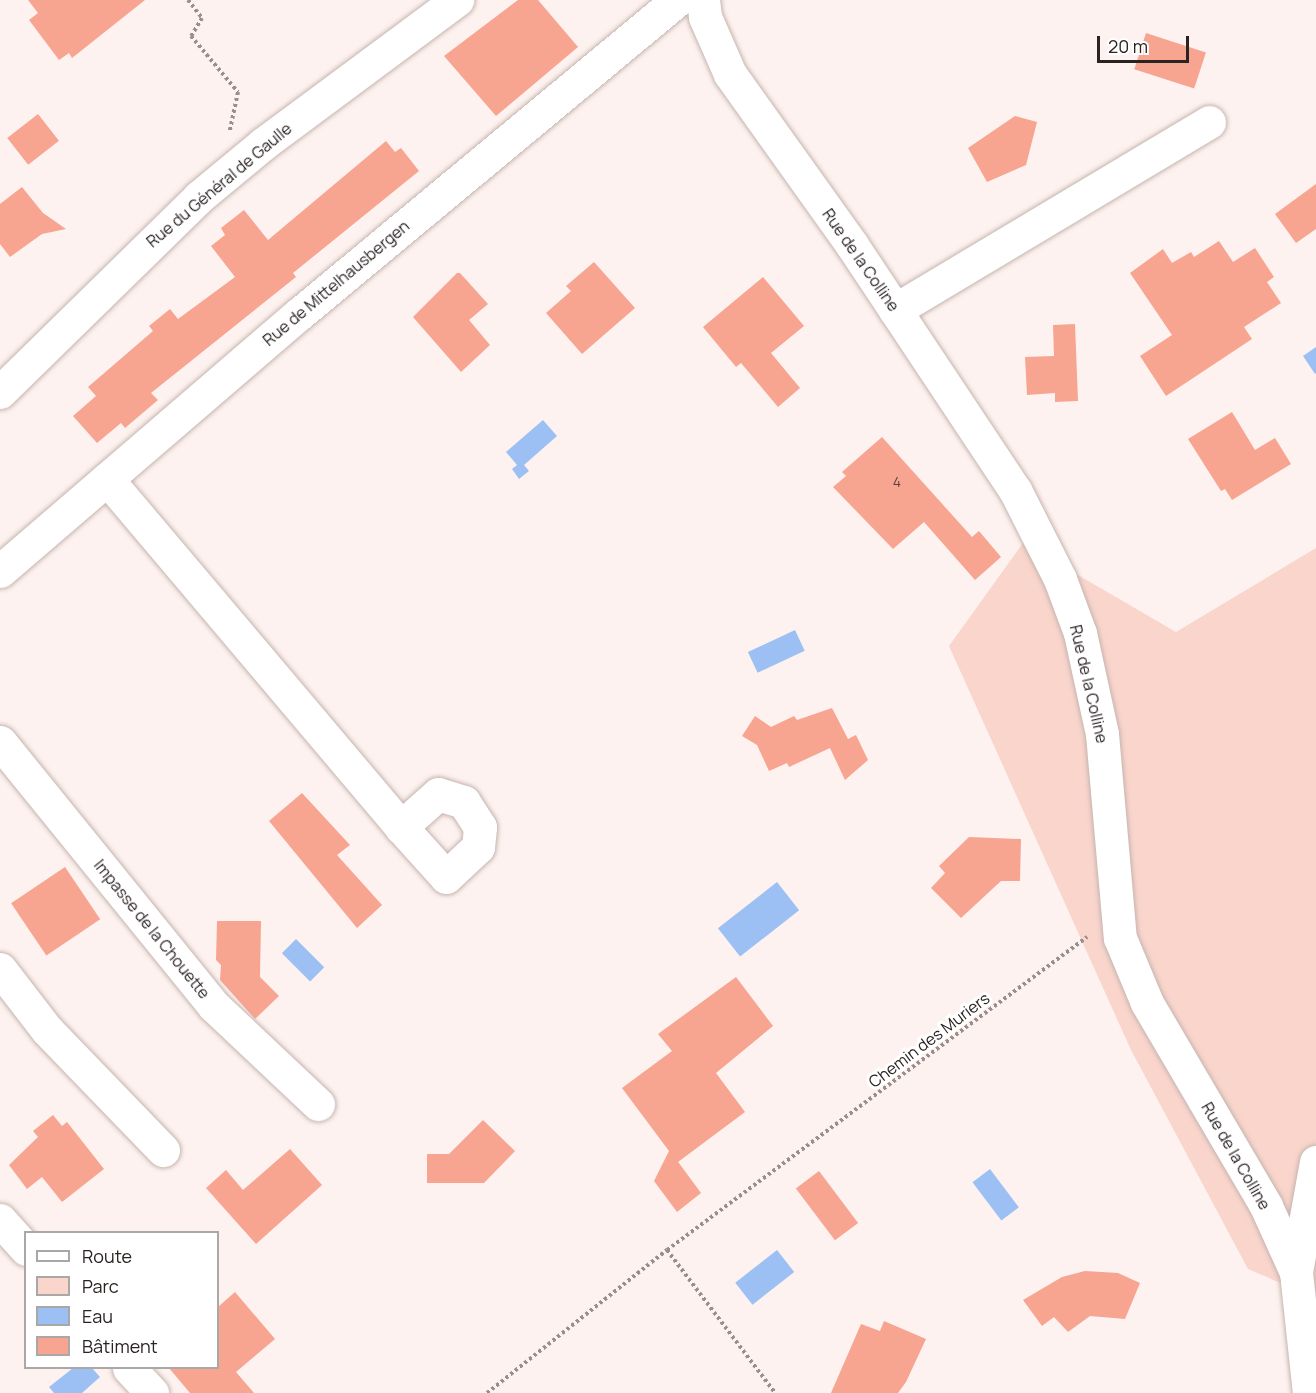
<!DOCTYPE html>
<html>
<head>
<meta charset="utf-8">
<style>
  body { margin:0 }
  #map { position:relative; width:1316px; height:1393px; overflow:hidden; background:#fdf2ef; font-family:Manrope,sans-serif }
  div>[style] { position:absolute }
  .green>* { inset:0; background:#f9d5cc }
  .water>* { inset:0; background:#9dc0f4; transform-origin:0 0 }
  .building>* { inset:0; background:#f7a491; transform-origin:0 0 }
  .path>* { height:4px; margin-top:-2px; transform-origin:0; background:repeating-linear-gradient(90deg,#988f8d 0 3px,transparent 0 6px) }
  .roads { filter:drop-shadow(0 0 2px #c6b4af) drop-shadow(0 0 2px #c6b4af) }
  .minor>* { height:33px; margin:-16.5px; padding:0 16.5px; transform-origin:16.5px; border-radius:16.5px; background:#fff }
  span { translate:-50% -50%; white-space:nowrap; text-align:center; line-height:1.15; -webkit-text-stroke:6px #fff; paint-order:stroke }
  .number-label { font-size:14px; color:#5d433e }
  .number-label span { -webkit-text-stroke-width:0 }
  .street-label { font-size:16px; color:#2a2322 }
  .legend { position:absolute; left:24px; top:1231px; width:195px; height:138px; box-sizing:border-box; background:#fff; border:2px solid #aaa7a7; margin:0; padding:8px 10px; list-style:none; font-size:18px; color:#2a2322 }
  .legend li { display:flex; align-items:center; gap:12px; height:30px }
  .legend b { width:30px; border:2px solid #aaa7a7 }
  .scale { position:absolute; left:1097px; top:36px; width:92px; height:27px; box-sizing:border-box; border:3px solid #2a2322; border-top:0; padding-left:8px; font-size:18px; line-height:21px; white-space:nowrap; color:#2a2322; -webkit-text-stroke:4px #fff; paint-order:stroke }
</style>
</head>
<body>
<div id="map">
  <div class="green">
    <div style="clip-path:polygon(1023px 543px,1176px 632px,1316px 548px,1316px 1298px,1248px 1269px,1131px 1050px,949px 646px)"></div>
  </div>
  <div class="water">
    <div style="clip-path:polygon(1316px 347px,1316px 373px,1315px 374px,1303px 356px)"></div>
    <div style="clip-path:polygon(543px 420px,557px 436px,524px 465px,529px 471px,519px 479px,512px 469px,517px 465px,506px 452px)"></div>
    <div style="left:795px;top:630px;width:23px;height:52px;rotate:65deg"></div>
    <div style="left:777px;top:882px;width:36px;height:75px;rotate:52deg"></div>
    <div style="left:296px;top:939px;width:40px;height:20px;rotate:45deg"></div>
    <div style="left:990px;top:1169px;width:48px;height:22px;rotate:53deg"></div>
    <div style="left:777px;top:1250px;width:28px;height:53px;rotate:52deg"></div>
    <div style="clip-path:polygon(73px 1368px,92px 1368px,100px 1377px,82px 1393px,54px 1393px,49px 1387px)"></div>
  </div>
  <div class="building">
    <div style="clip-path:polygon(28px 0,145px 0,72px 58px,69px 53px,59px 60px,29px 20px,38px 13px)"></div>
    <div style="clip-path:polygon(518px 0,538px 0,578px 47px,496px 116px,444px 56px)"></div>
    <div style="left:1146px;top:33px;width:63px;height:38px;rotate:18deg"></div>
    <div style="left:38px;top:114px;width:34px;height:39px;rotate:52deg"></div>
    <div style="clip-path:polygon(1015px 116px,1037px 122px,1026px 165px,987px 182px,968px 148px)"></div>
    <div style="clip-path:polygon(386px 141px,395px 152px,401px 148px,419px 171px,293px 273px,296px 277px,151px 393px,158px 400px,125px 428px,121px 423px,97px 443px,73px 416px,96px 396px,88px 387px,153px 331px,149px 326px,170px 309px,178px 319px,235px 277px,211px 246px,225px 235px,221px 228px,244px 210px,268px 240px)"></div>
    <div style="clip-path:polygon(1316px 184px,1316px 229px,1296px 243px,1275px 214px)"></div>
    <div style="clip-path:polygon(22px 187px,43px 213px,66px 229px,42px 234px,10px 257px,0 244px,0 204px)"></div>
    <div style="clip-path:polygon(1219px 241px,1233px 262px,1255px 248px,1274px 277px,1267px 282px,1281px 303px,1244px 327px,1252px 339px,1166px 396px,1140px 356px,1172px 335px,1130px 273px,1163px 249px,1172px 263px,1191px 252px,1194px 257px)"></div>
    <div style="clip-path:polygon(594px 262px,635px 308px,582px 354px,546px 313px,571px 291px,566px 286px)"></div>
    <div style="clip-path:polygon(457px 273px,460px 273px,488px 304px,469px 320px,490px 345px,461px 372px,413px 317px)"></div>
    <div style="clip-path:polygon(763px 277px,804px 326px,771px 353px,800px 388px,778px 407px,741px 363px,736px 367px,703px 327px)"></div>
    <div style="clip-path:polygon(1075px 324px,1078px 401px,1055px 402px,1055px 393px,1027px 395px,1025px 357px,1054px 356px,1053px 325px)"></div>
    <div style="clip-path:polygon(1232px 412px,1255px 450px,1275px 438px,1291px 464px,1232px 500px,1225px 489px,1221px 491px,1188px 439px)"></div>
    <div style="clip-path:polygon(882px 437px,972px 537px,979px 531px,1001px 557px,975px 580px,924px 522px,893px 549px,833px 487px,846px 476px,842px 472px)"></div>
    <div style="clip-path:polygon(832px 708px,848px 739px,856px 735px,868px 760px,845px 780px,830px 748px,789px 767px,787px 763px,769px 771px,757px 745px,742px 736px,755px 716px,771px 727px,794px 716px,797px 720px)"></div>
    <div style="clip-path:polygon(302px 793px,350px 845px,337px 855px,382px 905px,357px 928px,269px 821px)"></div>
    <div style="clip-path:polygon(969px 837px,1021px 839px,1020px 881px,1001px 881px,961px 918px,931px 888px,945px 873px,939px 866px)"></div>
    <div style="left:65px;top:867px;width:63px;height:65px;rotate:56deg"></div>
    <div style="clip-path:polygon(217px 921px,261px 921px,260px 977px,279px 996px,255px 1019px,220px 980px,221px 965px,216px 960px)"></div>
    <div style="clip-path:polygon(736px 977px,773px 1026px,716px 1073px,745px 1112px,678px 1162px,673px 1155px,701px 1193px,677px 1212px,654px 1181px,669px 1151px,622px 1088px,672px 1051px,658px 1034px)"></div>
    <div style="clip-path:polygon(53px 1115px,62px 1126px,67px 1122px,104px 1169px,62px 1202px,42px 1177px,27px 1189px,9px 1165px,38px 1137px,33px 1131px)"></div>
    <div style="clip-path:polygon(483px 1120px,515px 1151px,484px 1183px,427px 1183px,427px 1154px,449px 1154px)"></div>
    <div style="clip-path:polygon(290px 1149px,322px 1185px,256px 1244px,206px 1188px,226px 1170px,243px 1190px)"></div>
    <div style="left:819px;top:1171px;width:65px;height:29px;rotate:53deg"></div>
    <div style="clip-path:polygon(1085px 1271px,1118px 1273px,1140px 1283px,1125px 1319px,1090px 1316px,1068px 1332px,1054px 1317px,1042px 1326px,1023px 1300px,1062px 1277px)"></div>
    <div style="clip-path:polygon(235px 1292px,275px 1339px,236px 1372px,254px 1393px,190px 1393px,169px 1368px,218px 1368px,218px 1307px)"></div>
    <div style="clip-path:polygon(884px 1321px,926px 1339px,906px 1382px,898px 1393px,831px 1393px,861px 1324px,880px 1331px)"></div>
  </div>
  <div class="path">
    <div style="left:188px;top:0;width:23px;rotate:52deg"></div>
    <div style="left:202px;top:18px;width:21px;rotate:121deg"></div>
    <div style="left:191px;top:36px;width:73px;rotate:50deg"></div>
    <div style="left:238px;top:92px;width:39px;rotate:102deg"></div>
    <div style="left:667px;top:1250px;width:179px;rotate:52.9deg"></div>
    <div style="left:487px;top:1393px;width:230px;rotate:-38.5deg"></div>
    <div style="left:667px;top:1250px;width:524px;rotate:-36.69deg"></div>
  </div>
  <div class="roads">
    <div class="minor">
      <div style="left:703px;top:0;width:17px;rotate:83deg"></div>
      <div style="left:705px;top:17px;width:62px;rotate:66.3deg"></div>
      <div style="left:730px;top:74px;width:210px;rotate:54.5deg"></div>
      <div style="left:852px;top:245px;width:294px;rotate:56.4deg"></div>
      <div style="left:1015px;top:490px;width:100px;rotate:63.2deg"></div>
      <div style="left:1060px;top:579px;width:58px;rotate:69.7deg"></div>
      <div style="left:1080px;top:633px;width:103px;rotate:77.7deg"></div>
      <div style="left:1102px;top:734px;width:205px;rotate:85deg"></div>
      <div style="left:1120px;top:938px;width:70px;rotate:67.4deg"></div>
      <div style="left:1147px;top:1003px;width:235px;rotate:59.6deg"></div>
      <div style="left:1266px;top:1206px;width:72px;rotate:65.6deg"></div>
      <div style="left:1296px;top:1272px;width:122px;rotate:83.9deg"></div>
      <div style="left:895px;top:310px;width:366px;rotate:-30.9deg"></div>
      <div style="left:0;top:392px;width:279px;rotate:-44.4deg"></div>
      <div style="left:199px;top:197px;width:83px;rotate:-39.6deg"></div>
      <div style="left:263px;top:144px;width:242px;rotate:-36.6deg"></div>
      <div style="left:107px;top:479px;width:456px;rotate:49.8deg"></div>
      <div style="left:401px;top:827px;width:67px;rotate:48deg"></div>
      <div style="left:446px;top:877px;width:44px;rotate:-43.2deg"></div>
      <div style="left:478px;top:847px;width:20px;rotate:-84deg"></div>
      <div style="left:480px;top:827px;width:30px;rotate:-123deg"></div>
      <div style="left:464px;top:802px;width:27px;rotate:-163deg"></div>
      <div style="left:438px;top:794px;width:50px;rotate:138.3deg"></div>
      <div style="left:0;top:571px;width:394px;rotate:-40.7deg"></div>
      <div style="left:299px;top:314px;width:491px;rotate:-39.7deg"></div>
      <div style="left:0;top:742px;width:340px;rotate:51deg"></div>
      <div style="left:214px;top:1006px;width:143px;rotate:43.3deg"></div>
      <div style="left:0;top:969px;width:77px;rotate:52.4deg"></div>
      <div style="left:47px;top:1030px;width:167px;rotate:46deg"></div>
      <div style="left:0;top:1220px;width:39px;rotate:48deg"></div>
      <div style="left:1296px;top:1272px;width:112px;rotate:-79.7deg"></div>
      <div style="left:129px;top:1368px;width:34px;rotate:47deg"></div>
    </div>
  </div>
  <div class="number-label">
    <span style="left:897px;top:482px">4</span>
  </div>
  <div class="street-label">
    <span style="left:219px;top:185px;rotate:-40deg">Rue du Général de Gaulle</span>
    <span style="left:861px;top:260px;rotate:55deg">Rue de la Colline</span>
    <span style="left:336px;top:283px;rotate:-40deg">Rue de Mittelhausbergen</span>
    <span style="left:1089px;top:684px;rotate:77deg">Rue de la Colline</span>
    <span style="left:152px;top:929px;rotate:51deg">Impasse de la Chouette</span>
    <span style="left:929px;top:1040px;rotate:-37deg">Chemin des Muriers</span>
    <span style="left:1236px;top:1156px;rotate:60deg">Rue de la Colline</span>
  </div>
  <ul class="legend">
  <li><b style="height:8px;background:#fff"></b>Route</li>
  <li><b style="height:16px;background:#f9d5cc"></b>Parc</li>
  <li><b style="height:16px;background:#9dc0f4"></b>Eau</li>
  <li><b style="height:16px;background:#f7a491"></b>Bâtiment</li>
  </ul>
  <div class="scale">20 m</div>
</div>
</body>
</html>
